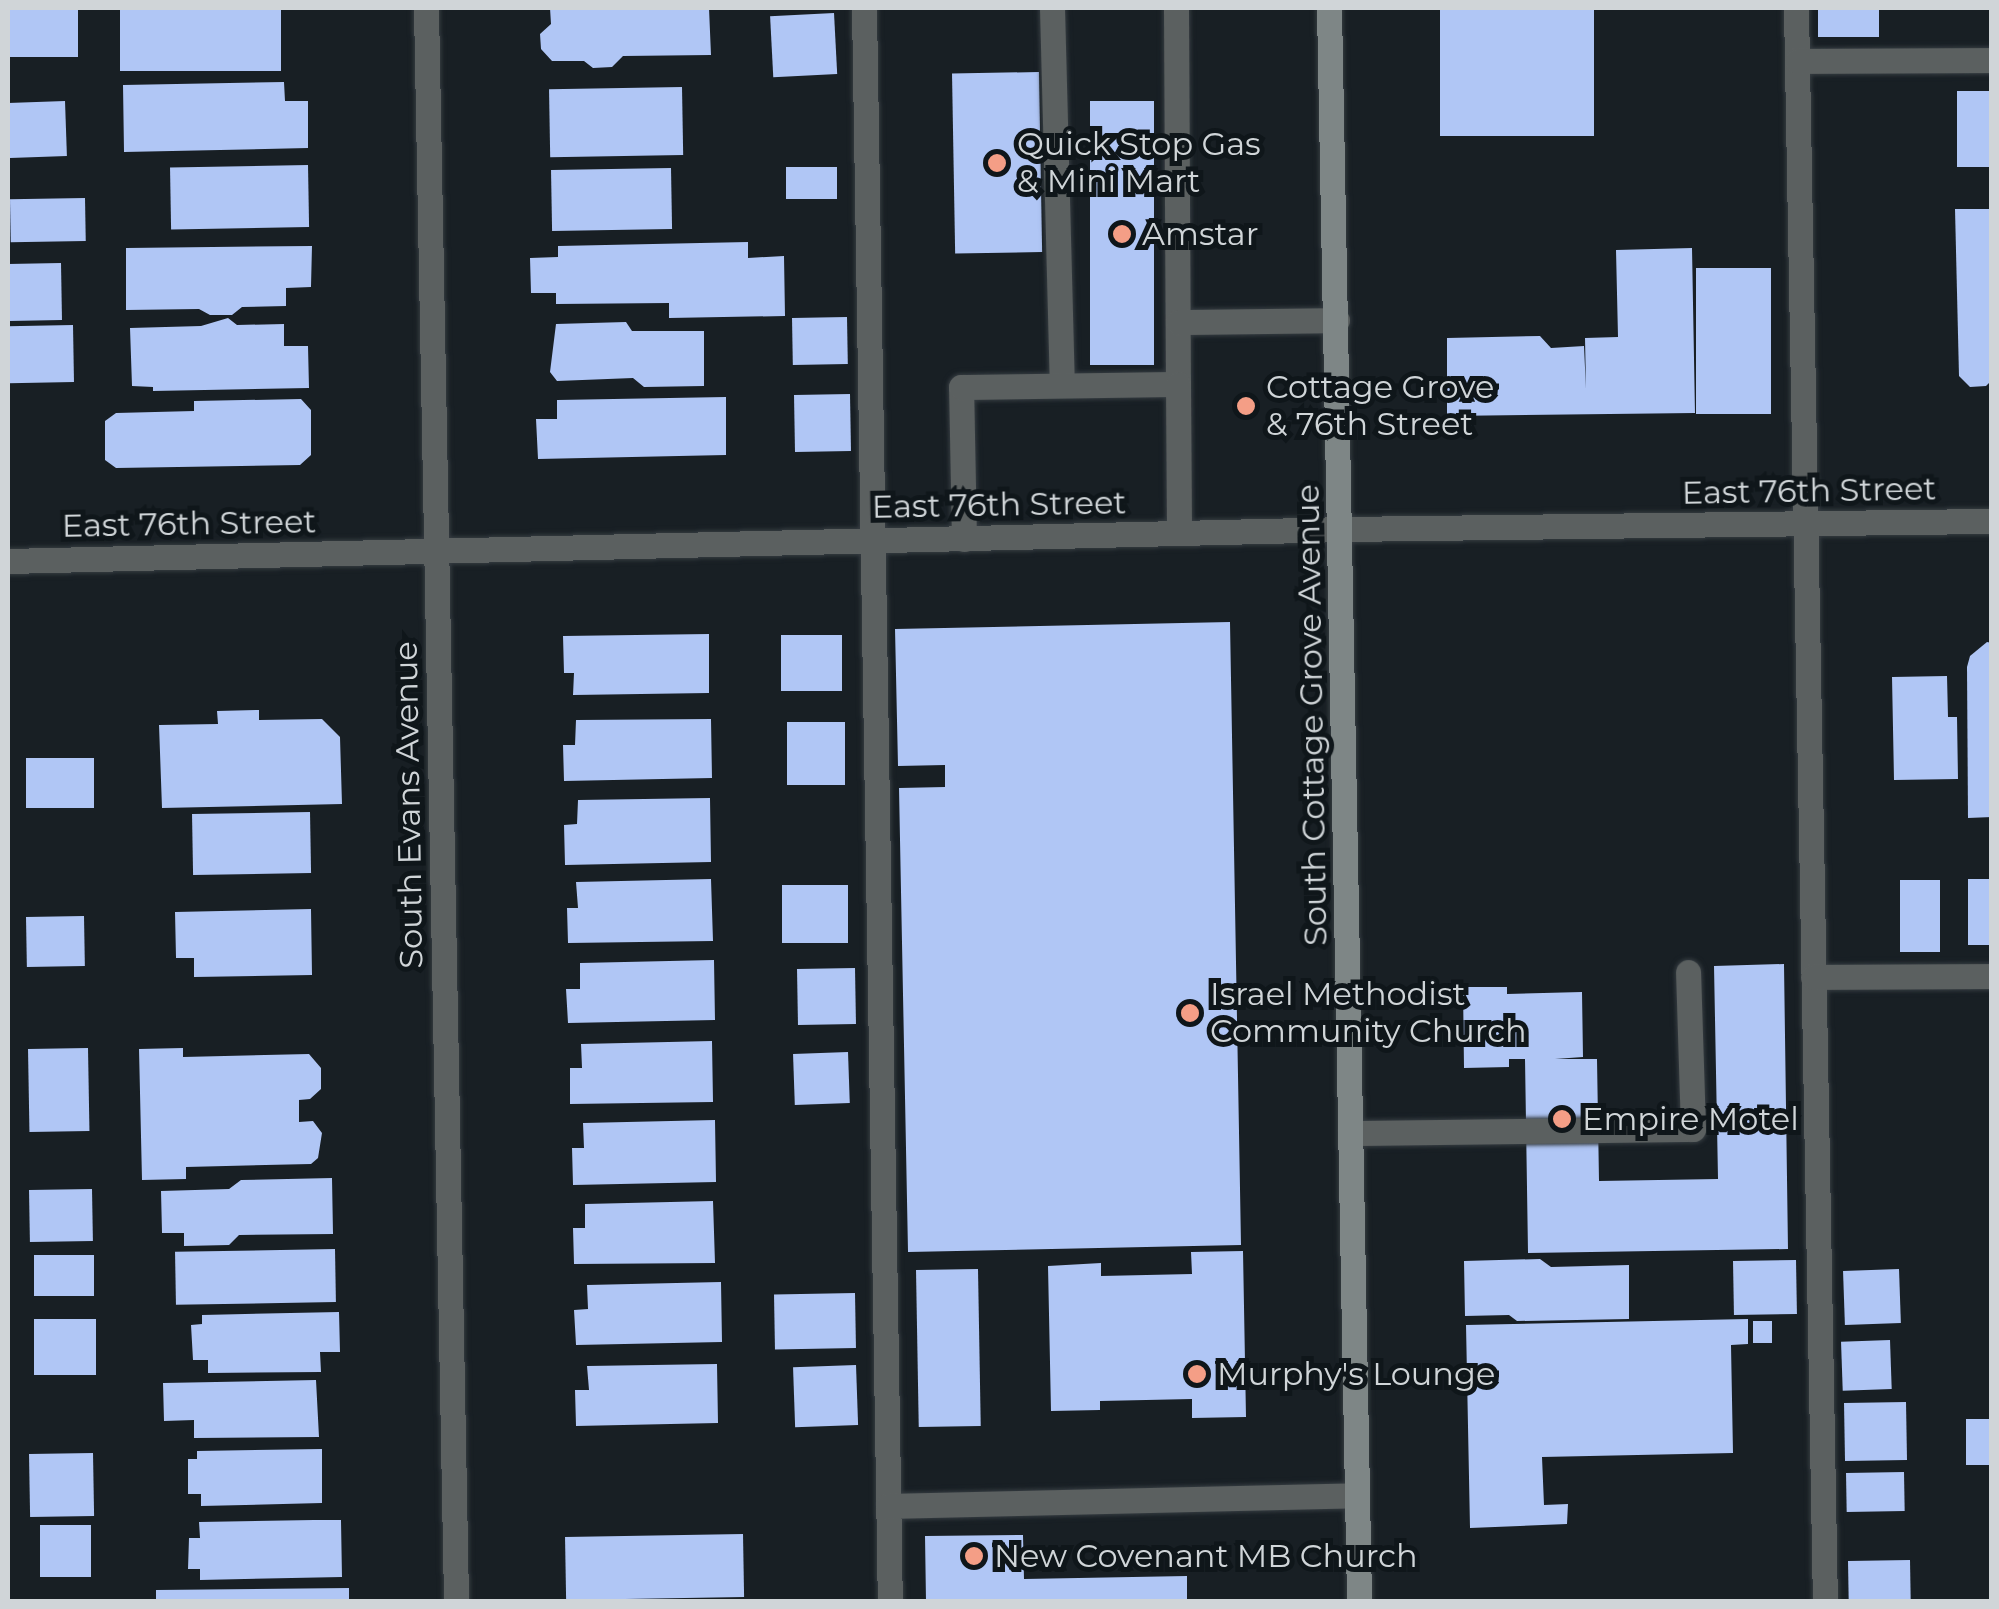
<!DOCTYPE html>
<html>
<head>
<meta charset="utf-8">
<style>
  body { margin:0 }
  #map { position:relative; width:1999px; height:1609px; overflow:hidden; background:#181f24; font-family:Montserrat,sans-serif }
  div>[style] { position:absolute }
  .building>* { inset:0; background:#b0c6f5; transform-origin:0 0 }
  .roads { filter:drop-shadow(0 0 2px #353c41) drop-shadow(0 0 2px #353c41) }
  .service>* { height:25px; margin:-12.5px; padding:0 12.5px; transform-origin:12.5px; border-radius:12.5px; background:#5b6060 }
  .minor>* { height:25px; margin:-12.5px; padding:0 12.5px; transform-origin:12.5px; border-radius:12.5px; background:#5b6060 }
  .tertiary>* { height:25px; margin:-12.5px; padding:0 12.5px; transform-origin:12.5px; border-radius:12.5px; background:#5b6060 }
  .secondary>* { height:25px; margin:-12.5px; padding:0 12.5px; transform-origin:12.5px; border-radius:12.5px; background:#7e8686 }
  .dots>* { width:28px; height:28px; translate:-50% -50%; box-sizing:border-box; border:5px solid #0f161a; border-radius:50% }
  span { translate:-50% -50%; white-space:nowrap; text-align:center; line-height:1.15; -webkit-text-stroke:10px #0f161a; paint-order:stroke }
  .poi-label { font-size:32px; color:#d0d5d8 }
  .left { translate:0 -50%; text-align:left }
  .street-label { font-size:32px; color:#d0d5d8 }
  .frame { position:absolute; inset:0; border:10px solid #d0d5d8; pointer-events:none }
</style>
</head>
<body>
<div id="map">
  <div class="building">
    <div style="left:8px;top:8px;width:70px;height:49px"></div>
    <div style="left:120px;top:8px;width:161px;height:63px"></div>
    <div style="clip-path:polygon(550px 8px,709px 8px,711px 55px,623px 56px,612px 67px,593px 68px,584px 61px,552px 61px,541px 49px,540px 34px,551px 24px)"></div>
    <div style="left:1440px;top:8px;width:154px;height:128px"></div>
    <div style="left:1818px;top:8px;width:61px;height:29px"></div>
    <div style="left:834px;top:13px;width:61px;height:64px;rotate:87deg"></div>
    <div style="left:1039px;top:72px;width:180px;height:87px;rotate:89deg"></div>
    <div style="clip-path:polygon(284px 82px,285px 101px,308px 101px,308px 148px,124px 152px,123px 85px)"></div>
    <div style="left:682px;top:87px;width:68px;height:133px;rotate:89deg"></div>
    <div style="left:1992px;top:91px;width:76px;height:35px;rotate:90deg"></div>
    <div style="left:65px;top:101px;width:55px;height:57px;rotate:88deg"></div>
    <div style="left:1154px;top:101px;width:264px;height:64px;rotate:90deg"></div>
    <div style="left:308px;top:165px;width:62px;height:138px;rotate:89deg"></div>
    <div style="left:837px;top:167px;width:32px;height:51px;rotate:90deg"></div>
    <div style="left:671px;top:168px;width:61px;height:120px;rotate:89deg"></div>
    <div style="left:85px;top:198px;width:43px;height:75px;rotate:89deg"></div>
    <div style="clip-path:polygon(1955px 209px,1992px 209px,1992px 380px,1986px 386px,1970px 387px,1959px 376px)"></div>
    <div style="clip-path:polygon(748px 242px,748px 258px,784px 256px,785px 316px,669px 318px,669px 303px,556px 304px,556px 293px,531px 293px,530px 258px,558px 257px,558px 246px)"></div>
    <div style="clip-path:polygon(312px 246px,311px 287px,286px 288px,286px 306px,242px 307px,232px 315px,210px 315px,199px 309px,126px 310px,126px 248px)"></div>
    <div style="clip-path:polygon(1692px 248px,1695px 413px,1447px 416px,1447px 338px,1540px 336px,1551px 348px,1584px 346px,1586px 389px,1585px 338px,1618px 337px,1616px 250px)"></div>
    <div style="left:61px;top:263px;width:57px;height:53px;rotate:89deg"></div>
    <div style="left:1696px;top:268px;width:75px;height:146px"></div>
    <div style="left:847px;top:317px;width:47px;height:55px;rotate:89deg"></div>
    <div style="clip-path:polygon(228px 318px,237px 325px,284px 324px,284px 346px,308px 346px,309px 388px,153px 391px,153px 387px,132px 386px,130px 328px,201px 326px)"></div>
    <div style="clip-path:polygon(626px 322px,632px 331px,704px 331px,704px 386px,644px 387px,633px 378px,557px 381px,550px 372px,556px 324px)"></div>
    <div style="left:73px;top:325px;width:57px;height:65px;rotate:89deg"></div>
    <div style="left:850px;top:394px;width:57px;height:56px;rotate:89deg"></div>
    <div style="clip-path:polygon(726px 397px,726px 455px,538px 459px,536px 419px,557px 419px,557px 400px)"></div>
    <div style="clip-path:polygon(301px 399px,311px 410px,311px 455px,300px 465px,116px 468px,105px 460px,105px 421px,116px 413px,194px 411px,194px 401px)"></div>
    <div style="clip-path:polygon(1230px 622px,1241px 1245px,908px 1252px,899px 788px,945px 787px,945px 765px,898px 766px,895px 629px)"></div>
    <div style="clip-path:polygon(709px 634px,709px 693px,573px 695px,574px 673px,564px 673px,563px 636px)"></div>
    <div style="left:842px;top:635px;width:56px;height:61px;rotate:90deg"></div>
    <div style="clip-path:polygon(1987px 642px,1992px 643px,1992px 817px,1968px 818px,1967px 667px,1970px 656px)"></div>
    <div style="clip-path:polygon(1947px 676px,1948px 717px,1957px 717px,1958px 779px,1894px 780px,1892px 677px)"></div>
    <div style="clip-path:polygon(259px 710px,259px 720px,322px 719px,340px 737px,342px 804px,162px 808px,159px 725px,218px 724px,217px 711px)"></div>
    <div style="clip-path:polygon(711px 719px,712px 778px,564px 781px,563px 745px,575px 745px,576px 720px)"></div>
    <div style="left:845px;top:722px;width:63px;height:58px;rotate:90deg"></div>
    <div style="left:26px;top:758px;width:68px;height:50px"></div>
    <div style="clip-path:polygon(710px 798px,711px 862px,565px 865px,564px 825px,577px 824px,578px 800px)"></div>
    <div style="left:310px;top:812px;width:61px;height:118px;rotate:89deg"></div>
    <div style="clip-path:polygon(711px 879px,713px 941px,568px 943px,567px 908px,578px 908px,576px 882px)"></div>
    <div style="left:1968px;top:879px;width:24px;height:66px"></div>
    <div style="left:1940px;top:880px;width:72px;height:40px;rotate:90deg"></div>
    <div style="left:782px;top:885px;width:66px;height:58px"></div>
    <div style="clip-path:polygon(311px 909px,312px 975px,194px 977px,194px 958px,176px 958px,175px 912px)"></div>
    <div style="left:84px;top:916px;width:50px;height:58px;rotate:89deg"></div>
    <div style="clip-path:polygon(714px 960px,715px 1020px,568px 1023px,566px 989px,580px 989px,580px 963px)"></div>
    <div style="clip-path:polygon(1784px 964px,1788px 1249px,1528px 1253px,1525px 1059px,1509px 1059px,1509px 1067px,1464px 1068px,1463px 987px,1507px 987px,1507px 994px,1582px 992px,1583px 1057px,1555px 1059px,1597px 1059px,1599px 1181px,1718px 1179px,1714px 966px)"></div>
    <div style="left:855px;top:968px;width:56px;height:58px;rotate:89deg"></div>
    <div style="clip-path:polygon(712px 1041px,713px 1102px,570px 1104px,570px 1068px,582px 1068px,581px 1044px)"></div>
    <div style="left:88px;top:1048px;width:83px;height:60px;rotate:89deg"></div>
    <div style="clip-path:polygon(183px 1048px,183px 1057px,309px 1054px,321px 1068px,321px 1089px,310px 1099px,299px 1100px,299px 1122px,313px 1121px,322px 1133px,318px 1158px,311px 1164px,186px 1167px,186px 1179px,142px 1180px,139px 1049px)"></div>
    <div style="left:848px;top:1052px;width:51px;height:55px;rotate:88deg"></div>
    <div style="clip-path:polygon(715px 1120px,716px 1182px,573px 1185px,572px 1148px,584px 1148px,583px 1123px)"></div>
    <div style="clip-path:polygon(332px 1178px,333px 1234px,239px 1235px,229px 1245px,184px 1246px,184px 1233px,162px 1233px,161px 1191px,229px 1189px,241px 1180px)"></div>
    <div style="left:92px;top:1189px;width:52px;height:63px;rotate:89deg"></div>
    <div style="clip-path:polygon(713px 1201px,715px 1263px,574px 1264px,573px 1228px,585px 1228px,585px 1204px)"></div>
    <div style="left:335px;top:1249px;width:53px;height:160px;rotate:89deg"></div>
    <div style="clip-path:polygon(1243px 1251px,1246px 1417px,1192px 1418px,1192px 1399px,1100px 1401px,1100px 1410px,1051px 1411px,1048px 1266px,1101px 1263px,1101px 1276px,1192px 1274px,1191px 1252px)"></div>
    <div style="left:34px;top:1255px;width:60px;height:41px"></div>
    <div style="clip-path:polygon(1540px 1259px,1551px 1267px,1629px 1265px,1629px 1319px,1517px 1321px,1509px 1315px,1465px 1316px,1464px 1261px)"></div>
    <div style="left:1796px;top:1260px;width:54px;height:63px;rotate:89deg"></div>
    <div style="left:978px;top:1269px;width:157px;height:62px;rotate:89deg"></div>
    <div style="left:1899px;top:1269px;width:54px;height:56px;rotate:88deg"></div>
    <div style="clip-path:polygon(721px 1282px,722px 1342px,576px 1345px,574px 1310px,588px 1309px,587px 1285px)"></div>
    <div style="left:855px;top:1293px;width:55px;height:81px;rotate:89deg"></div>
    <div style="clip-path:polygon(339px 1312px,340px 1352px,320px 1352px,321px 1372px,208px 1373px,208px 1360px,193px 1360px,191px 1325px,202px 1324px,202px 1315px)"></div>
    <div style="left:34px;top:1319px;width:62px;height:56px"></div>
    <div style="clip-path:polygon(1748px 1319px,1748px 1344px,1731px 1345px,1733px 1453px,1542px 1457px,1544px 1505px,1568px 1504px,1567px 1524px,1470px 1528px,1466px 1325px)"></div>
    <div style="left:1753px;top:1321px;width:19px;height:22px"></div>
    <div style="left:1890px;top:1340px;width:49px;height:49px;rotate:88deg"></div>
    <div style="clip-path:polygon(717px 1364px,718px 1423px,576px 1426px,575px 1390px,589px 1390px,587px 1366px)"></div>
    <div style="left:856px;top:1365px;width:60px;height:63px;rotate:88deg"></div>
    <div style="clip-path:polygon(316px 1380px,319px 1437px,194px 1438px,194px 1420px,164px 1421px,163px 1383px)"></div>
    <div style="left:1906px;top:1402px;width:58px;height:62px;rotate:89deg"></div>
    <div style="left:1966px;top:1419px;width:26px;height:46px"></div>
    <div style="clip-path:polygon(322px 1449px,322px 1503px,201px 1506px,201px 1494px,188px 1494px,188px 1459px,197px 1459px,197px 1451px)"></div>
    <div style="left:93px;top:1453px;width:63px;height:64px;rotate:89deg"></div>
    <div style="left:1904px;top:1472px;width:39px;height:58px;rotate:89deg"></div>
    <div style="clip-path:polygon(314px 1520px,341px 1520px,342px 1577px,200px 1580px,200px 1569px,188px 1569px,189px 1538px,200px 1538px,199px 1522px)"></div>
    <div style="left:91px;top:1525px;width:52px;height:51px;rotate:90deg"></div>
    <div style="left:743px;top:1534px;width:63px;height:178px;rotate:89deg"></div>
    <div style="clip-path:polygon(1023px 1535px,1024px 1579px,1187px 1576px,1187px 1602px,926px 1602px,925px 1536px)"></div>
    <div style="left:1910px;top:1560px;width:40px;height:62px;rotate:89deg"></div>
    <div style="clip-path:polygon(349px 1588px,349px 1602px,156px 1602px,156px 1590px)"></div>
  </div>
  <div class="roads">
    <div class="service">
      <div style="left:864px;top:8px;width:1594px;rotate:89.07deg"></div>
      <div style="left:1052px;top:8px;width:377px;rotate:88.5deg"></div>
      <div style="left:1176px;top:8px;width:376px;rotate:89.7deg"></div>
      <div style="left:1796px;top:8px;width:1594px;rotate:88.96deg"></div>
      <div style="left:1797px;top:61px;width:195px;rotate:-0.3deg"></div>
      <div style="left:1178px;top:322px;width:159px;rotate:-0.7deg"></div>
      <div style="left:964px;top:539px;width:152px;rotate:-91.1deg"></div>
      <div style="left:961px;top:387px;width:217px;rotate:-0.8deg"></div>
      <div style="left:1178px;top:384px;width:149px;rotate:89.6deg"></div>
      <div style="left:1813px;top:977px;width:179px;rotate:-0.3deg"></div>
      <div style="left:1350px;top:1133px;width:343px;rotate:-0.7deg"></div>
      <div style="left:1693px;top:1129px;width:157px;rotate:-91.8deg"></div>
      <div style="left:888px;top:1506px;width:469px;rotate:-1.3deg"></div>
    </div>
    <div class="minor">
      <div style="left:426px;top:8px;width:1594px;rotate:88.92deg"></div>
    </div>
    <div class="tertiary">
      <div style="left:8px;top:561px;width:1334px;rotate:-1.37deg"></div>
      <div style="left:1342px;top:529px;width:650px;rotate:-0.71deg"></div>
    </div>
    <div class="secondary">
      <div style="left:1329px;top:8px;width:1594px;rotate:88.92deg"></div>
    </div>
  </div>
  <div class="dots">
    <div style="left:997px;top:163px;background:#f49e86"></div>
    <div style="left:1122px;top:234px;background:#f49e86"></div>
    <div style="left:1246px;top:406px;background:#f49e86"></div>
    <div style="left:1190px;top:1013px;background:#f49e86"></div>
    <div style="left:1562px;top:1119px;background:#f49e86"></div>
    <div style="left:1197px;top:1374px;background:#f49e86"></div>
    <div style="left:974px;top:1556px;background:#f49e86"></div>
  </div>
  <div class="poi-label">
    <span class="left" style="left:1017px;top:163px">Quick Stop Gas<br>&amp; Mini Mart</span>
    <span class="left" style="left:1142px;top:234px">Amstar</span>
    <span class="left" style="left:1266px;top:406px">Cottage Grove<br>&amp; 76th Street</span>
    <span class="left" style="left:1210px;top:1013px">Israel Methodist<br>Community Church</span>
    <span class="left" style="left:1582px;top:1119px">Empire Motel</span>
    <span class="left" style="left:1217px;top:1374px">Murphy's Lounge</span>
    <span class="left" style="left:994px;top:1556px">New Covenant MB Church</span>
  </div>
  <div class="street-label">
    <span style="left:1809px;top:491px;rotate:-1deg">East 76th Street</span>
    <span style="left:999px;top:505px;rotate:-1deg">East 76th Street</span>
    <span style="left:189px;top:524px;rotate:-1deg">East 76th Street</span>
    <span style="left:1312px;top:715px;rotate:-91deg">South Cottage Grove Avenue</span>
    <span style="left:409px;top:805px;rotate:-91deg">South Evans Avenue</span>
  </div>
  <div class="frame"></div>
</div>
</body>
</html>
